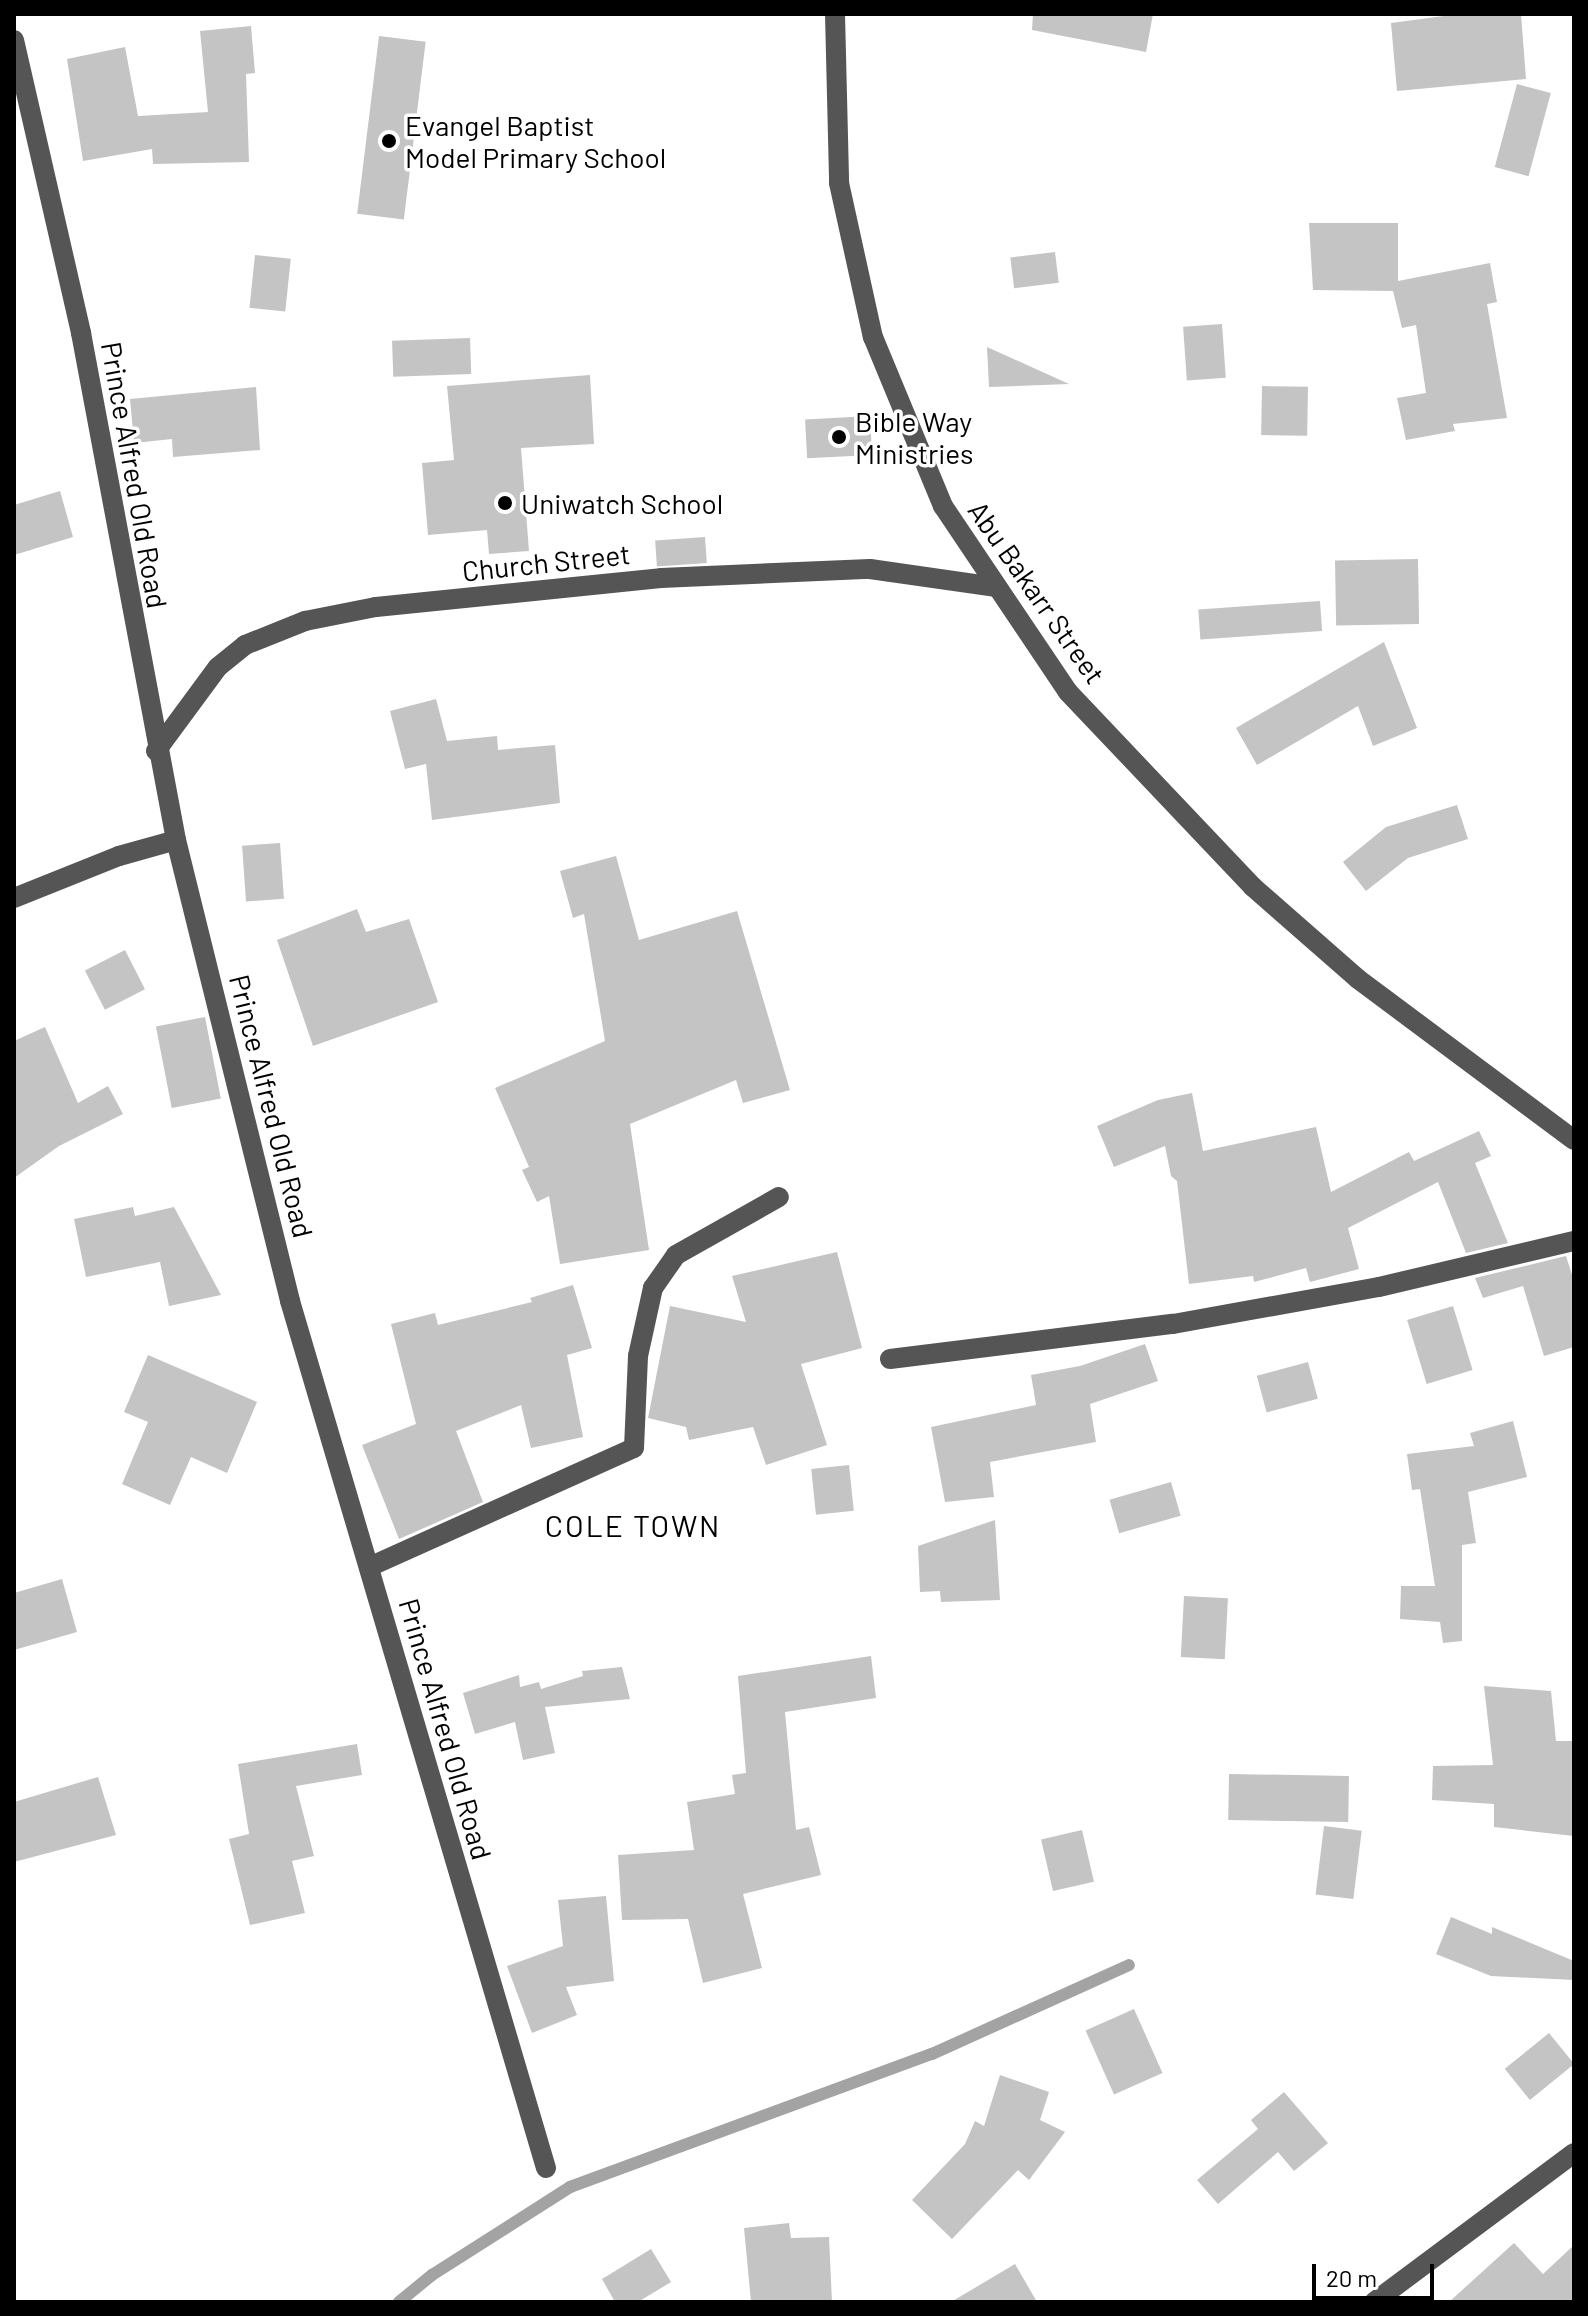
<!DOCTYPE html>
<html>
<head>
<meta charset="utf-8">
<style>
  body { margin:0 }
  #map { position:relative; width:1588px; height:2316px; overflow:hidden; background:#fff; font-family:Barlow,sans-serif }
  div>[style] { position:absolute }
  .stream>* { height:12px; margin:-6px; padding:0 6px; transform-origin:6px; border-radius:6px; background:#a3a3a3 }
  .building>* { inset:0; background:#c4c4c4; transform-origin:0 0 }
  .minor>* { height:20px; margin:-10px; padding:0 10px; transform-origin:10px; border-radius:10px; background:#555 }
  .dots>* { width:22px; height:22px; translate:-50% -50%; box-sizing:border-box; border:4px solid #fff; border-radius:50% }
  span { translate:-50% -50%; white-space:nowrap; text-align:center; line-height:1.15; -webkit-text-stroke:7px #fff; paint-order:stroke }
  .poi-label { font-size:28px; color:#000 }
  .left { translate:0 -50%; text-align:left }
  .street-label { font-size:28px; color:#000 }
  .neighbourhood-label { font-size:30px; color:#000; letter-spacing:2px }
  .frame { position:absolute; inset:0; border:16px solid #000; pointer-events:none }
  .scale { position:absolute; left:1312px; top:2264px; width:122px; height:36px; box-sizing:border-box; border:4px solid #000; border-top:0; padding-left:10px; font-size:24px; line-height:28px; white-space:nowrap; color:#000; -webkit-text-stroke:6px #fff; paint-order:stroke }
</style>
</head>
<body>
<div id="map">
  <div class="stream">
    <div style="left:399px;top:2302px;width:43px;rotate:-39.3deg"></div>
    <div style="left:432px;top:2275px;width:164px;rotate:-32.5deg"></div>
    <div style="left:570px;top:2187px;width:386px;rotate:-20.2deg"></div>
    <div style="left:932px;top:2054px;width:216px;rotate:-24.3deg"></div>
  </div>
  <div class="building">
    <div style="clip-path:polygon(1033px 14px,1153px 14px,1146px 52px,1032px 30px)"></div>
    <div style="clip-path:polygon(1459px 14px,1521px 14px,1526px 79px,1397px 91px,1391px 23px)"></div>
    <div style="clip-path:polygon(251px 26px,255px 73px,246px 74px,249px 162px,153px 164px,152px 149px,83px 161px,67px 59px,125px 47px,138px 116px,208px 112px,200px 31px)"></div>
    <div style="left:379px;top:36px;width:47px;height:179px;rotate:7deg"></div>
    <div style="left:1517px;top:84px;width:35px;height:86px;rotate:15deg"></div>
    <div style="clip-path:polygon(1309px 223px,1398px 223px,1398px 281px,1490px 263px,1497px 302px,1487px 304px,1507px 418px,1453px 424px,1455px 431px,1406px 440px,1397px 398px,1426px 393px,1416px 325px,1402px 328px,1393px 291px,1313px 290px)"></div>
    <div style="left:1055px;top:252px;width:31px;height:45px;rotate:83deg"></div>
    <div style="left:255px;top:255px;width:36px;height:53px;rotate:6deg"></div>
    <div style="left:1222px;top:324px;width:54px;height:39px;rotate:86deg"></div>
    <div style="left:470px;top:338px;width:36px;height:78px;rotate:88deg"></div>
    <div style="clip-path:polygon(987px 347px,1069px 384px,989px 387px)"></div>
    <div style="clip-path:polygon(590px 375px,594px 444px,521px 448px,529px 551px,489px 554px,487px 530px,428px 535px,422px 463px,454px 460px,447px 386px)"></div>
    <div style="left:1262px;top:386px;width:46px;height:49px;rotate:1deg"></div>
    <div style="clip-path:polygon(256px 387px,260px 450px,173px 457px,172px 439px,134px 443px,130px 399px)"></div>
    <div style="left:870px;top:416px;width:39px;height:65px;rotate:87deg"></div>
    <div style="clip-path:polygon(60px 491px,73px 537px,14px 555px,14px 505px)"></div>
    <div style="left:705px;top:537px;width:26px;height:50px;rotate:86deg"></div>
    <div style="left:1418px;top:559px;width:65px;height:83px;rotate:89deg"></div>
    <div style="left:1320px;top:601px;width:30px;height:122px;rotate:86deg"></div>
    <div style="clip-path:polygon(1384px 642px,1417px 728px,1373px 746px,1358px 706px,1257px 765px,1236px 728px)"></div>
    <div style="clip-path:polygon(436px 699px,447px 741px,497px 736px,498px 750px,555px 745px,560px 803px,432px 820px,426px 764px,405px 769px,390px 711px)"></div>
    <div style="clip-path:polygon(1457px 805px,1468px 839px,1408px 858px,1366px 891px,1343px 862px,1386px 827px)"></div>
    <div style="left:280px;top:843px;width:56px;height:38px;rotate:86deg"></div>
    <div style="clip-path:polygon(616px 856px,639px 940px,737px 911px,790px 1090px,743px 1103px,736px 1080px,630px 1124px,649px 1250px,560px 1264px,549px 1196px,537px 1202px,522px 1170px,529px 1167px,495px 1088px,605px 1041px,584px 914px,573px 918px,560px 871px)"></div>
    <div style="clip-path:polygon(357px 909px,366px 932px,409px 919px,438px 1002px,313px 1046px,277px 940px)"></div>
    <div style="left:125px;top:950px;width:44px;height:45px;rotate:63deg"></div>
    <div style="left:205px;top:1017px;width:83px;height:50px;rotate:79deg"></div>
    <div style="clip-path:polygon(45px 1027px,78px 1103px,108px 1086px,123px 1114px,59px 1146px,14px 1178px,14px 1041px)"></div>
    <div style="clip-path:polygon(1192px 1093px,1203px 1151px,1316px 1127px,1331px 1192px,1409px 1152px,1414px 1161px,1479px 1131px,1491px 1156px,1475px 1163px,1508px 1243px,1466px 1253px,1438px 1182px,1348px 1228px,1359px 1269px,1310px 1282px,1306px 1268px,1254px 1282px,1253px 1276px,1189px 1284px,1177px 1181px,1171px 1176px,1165px 1146px,1114px 1167px,1097px 1126px,1158px 1100px)"></div>
    <div style="clip-path:polygon(133px 1207px,135px 1216px,174px 1207px,221px 1295px,169px 1306px,160px 1262px,86px 1277px,74px 1219px)"></div>
    <div style="clip-path:polygon(837px 1252px,862px 1348px,801px 1364px,827px 1445px,766px 1465px,753px 1427px,689px 1440px,686px 1427px,648px 1418px,670px 1306px,746px 1322px,732px 1276px)"></div>
    <div style="clip-path:polygon(1566px 1256px,1574px 1281px,1574px 1347px,1544px 1356px,1523px 1286px,1483px 1298px,1475px 1278px)"></div>
    <div style="clip-path:polygon(573px 1285px,592px 1348px,567px 1355px,583px 1437px,531px 1448px,521px 1405px,456px 1431px,483px 1502px,399px 1539px,362px 1445px,416px 1424px,391px 1324px,435px 1313px,438px 1325px,532px 1302px,530px 1298px)"></div>
    <div style="left:1453px;top:1306px;width:67px;height:48px;rotate:73deg"></div>
    <div style="clip-path:polygon(1145px 1344px,1158px 1381px,1090px 1404px,1096px 1442px,990px 1462px,994px 1497px,945px 1502px,931px 1427px,1036px 1405px,1031px 1375px,1080px 1366px)"></div>
    <div style="clip-path:polygon(148px 1355px,257px 1402px,227px 1473px,191px 1457px,170px 1505px,122px 1484px,148px 1422px,124px 1412px)"></div>
    <div style="left:1308px;top:1362px;width:38px;height:53px;rotate:75deg"></div>
    <div style="clip-path:polygon(1513px 1421px,1527px 1477px,1468px 1492px,1476px 1543px,1462px 1545px,1462px 1641px,1443px 1643px,1440px 1622px,1400px 1619px,1401px 1586px,1435px 1586px,1420px 1489px,1412px 1490px,1407px 1454px,1474px 1446px,1470px 1433px)"></div>
    <div style="left:849px;top:1465px;width:46px;height:38px;rotate:84deg"></div>
    <div style="left:1171px;top:1482px;width:35px;height:64px;rotate:74deg"></div>
    <div style="clip-path:polygon(995px 1520px,1000px 1600px,941px 1602px,940px 1591px,920px 1592px,918px 1546px)"></div>
    <div style="clip-path:polygon(62px 1579px,77px 1632px,14px 1650px,14px 1593px)"></div>
    <div style="left:1184px;top:1596px;width:44px;height:61px;rotate:3deg"></div>
    <div style="clip-path:polygon(871px 1656px,876px 1698px,785px 1712px,796px 1830px,809px 1827px,821px 1875px,743px 1894px,762px 1968px,703px 1983px,688px 1919px,622px 1920px,618px 1855px,694px 1850px,687px 1802px,735px 1794px,732px 1775px,746px 1773px,738px 1676px)"></div>
    <div style="clip-path:polygon(622px 1667px,630px 1699px,545px 1707px,555px 1753px,523px 1760px,515px 1722px,475px 1734px,463px 1693px,519px 1675px,520px 1687px,539px 1682px,541px 1689px,583px 1676px,582px 1671px)"></div>
    <div style="clip-path:polygon(1484px 1686px,1551px 1691px,1556px 1741px,1574px 1741px,1574px 1836px,1494px 1827px,1494px 1804px,1432px 1800px,1433px 1766px,1493px 1765px)"></div>
    <div style="clip-path:polygon(357px 1744px,362px 1775px,296px 1786px,314px 1856px,292px 1861px,305px 1913px,250px 1925px,229px 1839px,249px 1834px,238px 1764px)"></div>
    <div style="left:1349px;top:1776px;width:46px;height:120px;rotate:91deg"></div>
    <div style="clip-path:polygon(98px 1777px,116px 1835px,14px 1862px,14px 1802px)"></div>
    <div style="left:1324px;top:1826px;width:38px;height:69px;rotate:7deg"></div>
    <div style="left:1082px;top:1830px;width:53px;height:42px;rotate:77deg"></div>
    <div style="clip-path:polygon(606px 1896px,614px 1981px,566px 1987px,577px 2015px,532px 2033px,507px 1966px,563px 1946px,558px 1900px)"></div>
    <div style="clip-path:polygon(1451px 1917px,1492px 1934px,1492px 1927px,1574px 1961px,1574px 1980px,1491px 1976px,1436px 1954px)"></div>
    <div style="left:1134px;top:2009px;width:70px;height:53px;rotate:66deg"></div>
    <div style="left:1549px;top:2033px;width:40px;height:57px;rotate:51deg"></div>
    <div style="clip-path:polygon(1000px 2075px,1049px 2092px,1040px 2120px,1065px 2132px,1029px 2180px,1018px 2170px,952px 2239px,912px 2200px,965px 2144px,975px 2121px,984px 2126px)"></div>
    <div style="clip-path:polygon(1284px 2092px,1328px 2143px,1294px 2171px,1278px 2152px,1218px 2204px,1197px 2180px,1258px 2129px,1251px 2120px)"></div>
    <div style="clip-path:polygon(789px 2223px,791px 2238px,829px 2237px,832px 2302px,751px 2302px,744px 2228px)"></div>
    <div style="clip-path:polygon(1514px 2243px,1543px 2274px,1574px 2245px,1574px 2302px,1449px 2302px)"></div>
    <div style="clip-path:polygon(651px 2249px,671px 2282px,638px 2302px,615px 2302px,602px 2279px)"></div>
    <div style="clip-path:polygon(1015px 2264px,1037px 2302px,951px 2302px)"></div>
  </div>
  <div class="minor">
    <div style="left:835px;top:14px;width:169px;rotate:88.6deg"></div>
    <div style="left:839px;top:183px;width:158px;rotate:77.6deg"></div>
    <div style="left:873px;top:337px;width:183px;rotate:67.5deg"></div>
    <div style="left:943px;top:506px;width:224px;rotate:56.1deg"></div>
    <div style="left:1068px;top:692px;width:269px;rotate:46.5deg"></div>
    <div style="left:1253px;top:887px;width:140px;rotate:41.2deg"></div>
    <div style="left:1358px;top:979px;width:269px;rotate:36.7deg"></div>
    <div style="left:14px;top:40px;width:301px;rotate:77.1deg"></div>
    <div style="left:81px;top:333px;width:516px;rotate:79.39deg"></div>
    <div style="left:176px;top:840px;width:475px;rotate:76.1deg"></div>
    <div style="left:290px;top:1301px;width:904px;rotate:73.55deg"></div>
    <div style="left:156px;top:751px;width:104px;rotate:-53.6deg"></div>
    <div style="left:218px;top:667px;width:35px;rotate:-39deg"></div>
    <div style="left:245px;top:645px;width:65px;rotate:-21.8deg"></div>
    <div style="left:305px;top:621px;width:72px;rotate:-11.2deg"></div>
    <div style="left:376px;top:607px;width:286px;rotate:-5.8deg"></div>
    <div style="left:661px;top:578px;width:209px;rotate:-2.5deg"></div>
    <div style="left:870px;top:569px;width:128px;rotate:8.1deg"></div>
    <div style="left:14px;top:898px;width:113px;rotate:-21.8deg"></div>
    <div style="left:119px;top:856px;width:59px;rotate:-15.7deg"></div>
    <div style="left:890px;top:1359px;width:285px;rotate:-7.1deg"></div>
    <div style="left:1173px;top:1324px;width:209px;rotate:-10.2deg"></div>
    <div style="left:1379px;top:1287px;width:200px;rotate:-13.3deg"></div>
    <div style="left:369px;top:1567px;width:290px;rotate:-24.2deg"></div>
    <div style="left:634px;top:1448px;width:92px;rotate:-87.5deg"></div>
    <div style="left:638px;top:1356px;width:70px;rotate:-77.6deg"></div>
    <div style="left:653px;top:1288px;width:40px;rotate:-55.1deg"></div>
    <div style="left:676px;top:1255px;width:118px;rotate:-29.4deg"></div>
    <div style="left:1374px;top:2302px;width:249px;rotate:-36.7deg"></div>
  </div>
  <div class="dots">
    <div style="left:389px;top:141px;background:#000"></div>
    <div style="left:839px;top:437px;background:#000"></div>
    <div style="left:505px;top:503px;background:#000"></div>
  </div>
  <div class="poi-label">
    <span class="left" style="left:405px;top:141px">Evangel Baptist<br>Model Primary School</span>
    <span class="left" style="left:855px;top:437px">Bible Way<br>Ministries</span>
    <span class="left" style="left:521px;top:503px">Uniwatch School</span>
  </div>
  <div class="street-label">
    <span style="left:135px;top:475px;rotate:80deg">Prince Alfred Old Road</span>
    <span style="left:546px;top:562px;rotate:-6deg">Church Street</span>
    <span style="left:1037px;top:592px;rotate:55deg">Abu Bakarr Street</span>
    <span style="left:272px;top:1106px;rotate:76deg">Prince Alfred Old Road</span>
    <span style="left:446px;top:1729px;rotate:74deg">Prince Alfred Old Road</span>
  </div>
  <div class="neighbourhood-label">
    <span style="left:633px;top:1525px">COLE TOWN</span>
  </div>
  <div class="frame"></div>
  <div class="scale">20 m</div>
</div>
</body>
</html>
